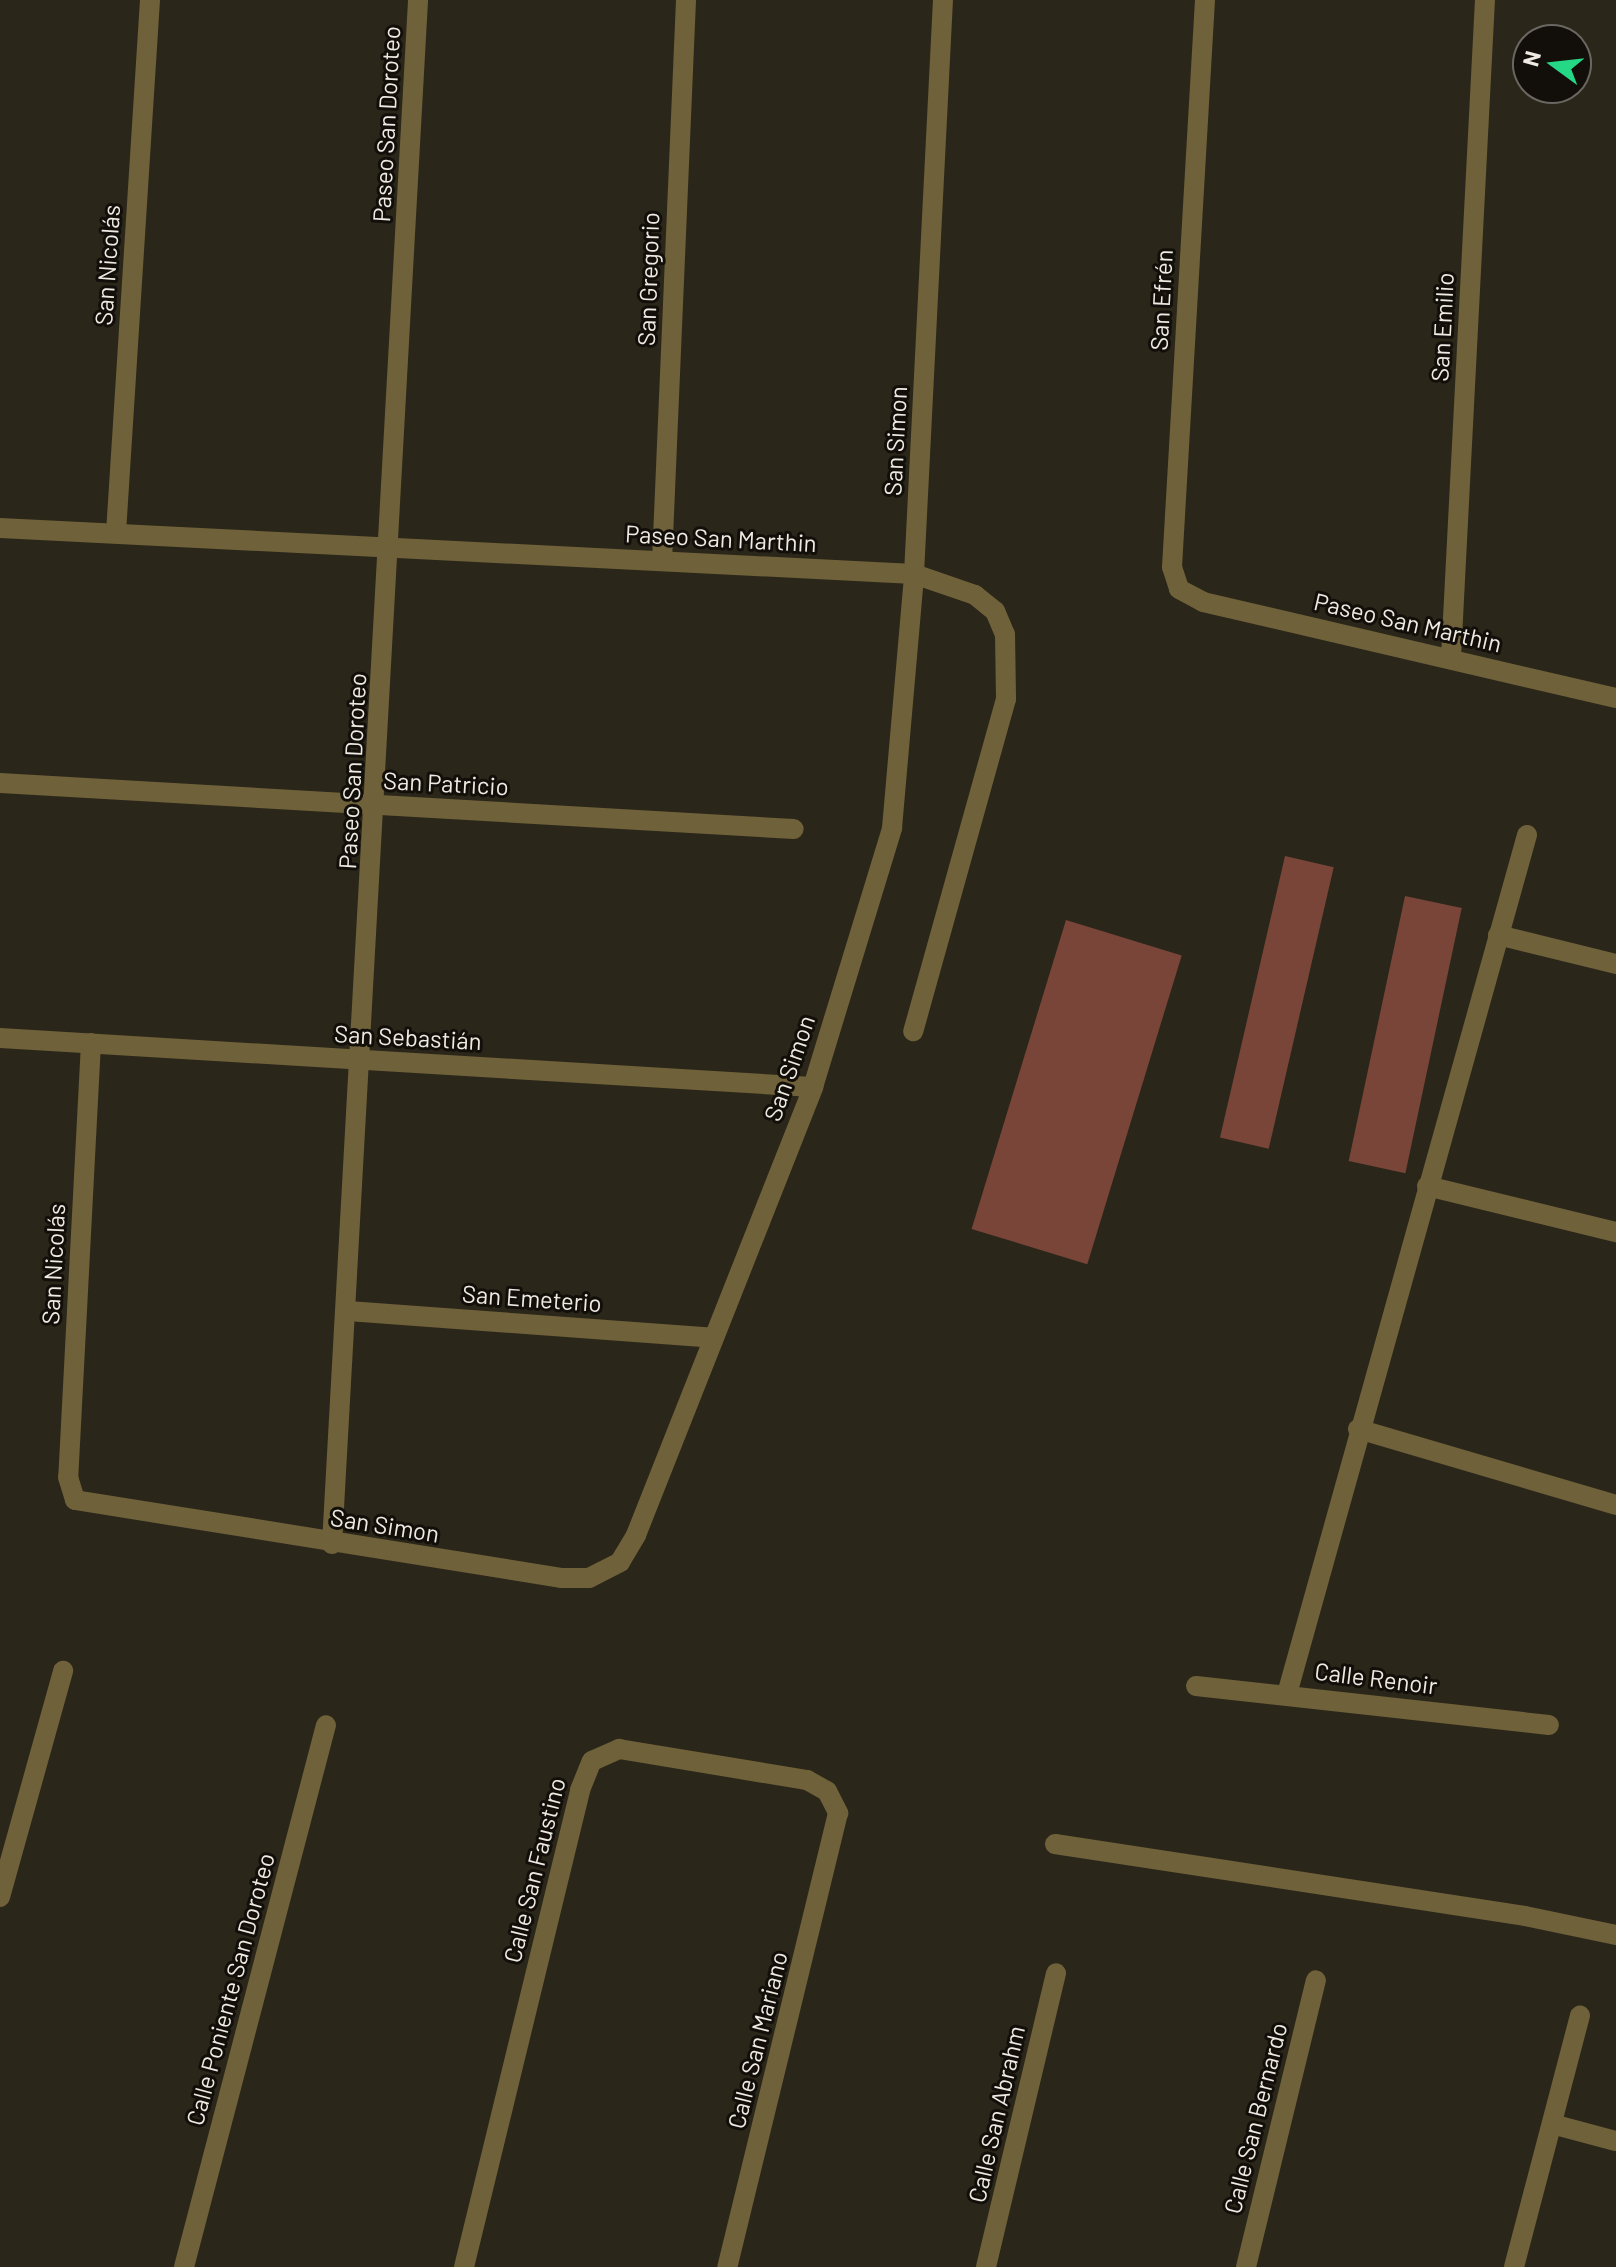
<!DOCTYPE html>
<html>
<head>
<meta charset="utf-8">
<style>
  body { margin:0 }
  #map { position:relative; width:1616px; height:2267px; overflow:hidden; background:#2b261a; font-family:Barlow,sans-serif }
  div>[style] { position:absolute }
  .building>* { inset:0; background:#784538; transform-origin:0 0 }
  .lane>* { height:20px; margin:-10px; padding:0 10px; transform-origin:10px; border-radius:10px; background:#6f6139 }
  .street>* { height:20px; margin:-10px; padding:0 10px; transform-origin:10px; border-radius:10px; background:#6f6139 }
  span { translate:-50% -50%; white-space:nowrap; text-align:center; line-height:1.15; -webkit-text-stroke:6px #120f0a; paint-order:stroke }
  .street-label { font-size:24px; color:#efebe3 }
  .north { position:absolute; left:1512px; top:24px; width:80px; height:80px; box-sizing:border-box; background:#120f0a; border:2px solid #6a6761; border-radius:50%; rotate:285deg; font-size:22px; font-weight:700; line-height:32px; text-align:center; color:#efebe3 }
  .north::after { content:''; display:block; margin:auto; width:28px; height:36px; background:#25d886; clip-path:polygon(50% 0,100% 100%,50% 72%,0 100%) }
</style>
</head>
<body>
<div id="map">
  <div class="building">
    <div style="left:1285px;top:856px;width:50px;height:289px;rotate:13deg"></div>
    <div style="left:1405px;top:896px;width:58px;height:271px;rotate:12deg"></div>
    <div style="left:1066px;top:920px;width:121px;height:323px;rotate:17deg"></div>
  </div>
  <div class="lane">
    <div style="left:1055px;top:1844px;width:475px;rotate:8.7deg"></div>
    <div style="left:1525px;top:1916px;width:93px;rotate:11.8deg"></div>
  </div>
  <div class="street">
    <div style="left:1205px;top:0;width:568px;rotate:93.33deg"></div>
    <div style="left:1172px;top:567px;width:23px;rotate:72deg"></div>
    <div style="left:1179px;top:589px;width:27px;rotate:28deg"></div>
    <div style="left:1203px;top:602px;width:424px;rotate:13.1deg"></div>
    <div style="left:0;top:528px;width:915px;rotate:2.88deg"></div>
    <div style="left:914px;top:574px;width:65px;rotate:19deg"></div>
    <div style="left:975px;top:595px;width:26px;rotate:39deg"></div>
    <div style="left:995px;top:611px;width:25px;rotate:67deg"></div>
    <div style="left:1005px;top:634px;width:65px;rotate:89.1deg"></div>
    <div style="left:1006px;top:699px;width:345px;rotate:105.6deg"></div>
    <div style="left:116px;top:533px;width:534px;rotate:-86.35deg"></div>
    <div style="left:662px;top:561px;width:562px;rotate:-87.55deg"></div>
    <div style="left:1451px;top:657px;width:658px;rotate:-87.04deg"></div>
    <div style="left:0;top:783px;width:795px;rotate:3.32deg"></div>
    <div style="left:1498px;top:935px;width:122px;rotate:13.8deg"></div>
    <div style="left:0;top:1038px;width:814px;rotate:3.45deg"></div>
    <div style="left:91px;top:1043px;width:435px;rotate:93deg"></div>
    <div style="left:68px;top:1477px;width:24px;rotate:73deg"></div>
    <div style="left:75px;top:1500px;width:492px;rotate:9.1deg"></div>
    <div style="left:561px;top:1578px;width:28px"></div>
    <div style="left:589px;top:1578px;width:35px;rotate:-27deg"></div>
    <div style="left:620px;top:1562px;width:31px;rotate:-59deg"></div>
    <div style="left:636px;top:1535px;width:482px;rotate:-68.4deg"></div>
    <div style="left:813px;top:1087px;width:271px;rotate:-73deg"></div>
    <div style="left:892px;top:828px;width:255px;rotate:-85deg"></div>
    <div style="left:914px;top:574px;width:575px;rotate:-87.11deg"></div>
    <div style="left:1427px;top:1186px;width:195px;rotate:13.7deg"></div>
    <div style="left:348px;top:1311px;width:366px;rotate:4.2deg"></div>
    <div style="left:1358px;top:1429px;width:269px;rotate:16.4deg"></div>
    <div style="left:332px;top:1544px;width:1546px;rotate:-86.81deg"></div>
    <div style="left:1196px;top:1686px;width:355px;rotate:6.3deg"></div>
    <div style="left:1287px;top:1694px;width:892px;rotate:-74.39deg"></div>
    <div style="left:0;top:1897px;width:235px;rotate:-74.4deg"></div>
    <div style="left:1552px;top:2124px;width:66px;rotate:14.9deg"></div>
    <div style="left:184px;top:2267px;width:560px;rotate:-75.32deg"></div>
    <div style="left:464px;top:2267px;width:491px;rotate:-76.3deg"></div>
    <div style="left:580px;top:1790px;width:31px;rotate:-68deg"></div>
    <div style="left:592px;top:1761px;width:30px;rotate:-24deg"></div>
    <div style="left:619px;top:1749px;width:191px;rotate:9.4deg"></div>
    <div style="left:807px;top:1780px;width:23px;rotate:29deg"></div>
    <div style="left:827px;top:1791px;width:25px;rotate:63deg"></div>
    <div style="left:838px;top:1813px;width:467px;rotate:103.7deg"></div>
    <div style="left:986px;top:2267px;width:302px;rotate:-76.6deg"></div>
    <div style="left:1246px;top:2267px;width:295px;rotate:-76.3deg"></div>
    <div style="left:1514px;top:2267px;width:260px;rotate:-75.3deg"></div>
  </div>
  <div class="street-label">
    <span style="left:386px;top:124px;rotate:-87deg">Paseo San Doroteo</span>
    <span style="left:107px;top:265px;rotate:-86deg">San Nicolás</span>
    <span style="left:648px;top:279px;rotate:-88deg">San Gregorio</span>
    <span style="left:1161px;top:300px;rotate:-87deg">San Efrén</span>
    <span style="left:1442px;top:327px;rotate:-87deg">San Emilio</span>
    <span style="left:895px;top:441px;rotate:-87deg">San Simon</span>
    <span style="left:721px;top:538px;rotate:3deg">Paseo San Marthin</span>
    <span style="left:1408px;top:622px;rotate:13deg">Paseo San Marthin</span>
    <span style="left:352px;top:771px;rotate:-87deg">Paseo San Doroteo</span>
    <span style="left:446px;top:783px;rotate:3deg">San Patricio</span>
    <span style="left:408px;top:1037px;rotate:3deg">San Sebastián</span>
    <span style="left:789px;top:1068px;rotate:-71deg">San Simon</span>
    <span style="left:53px;top:1264px;rotate:-87deg">San Nicolás</span>
    <span style="left:532px;top:1298px;rotate:4deg">San Emeterio</span>
    <span style="left:385px;top:1525px;rotate:9deg">San Simon</span>
    <span style="left:1376px;top:1678px;rotate:7deg">Calle Renoir</span>
    <span style="left:534px;top:1870px;rotate:-76deg">Calle San Faustino</span>
    <span style="left:230px;top:1989px;rotate:-75deg">Calle Poniente San Doroteo</span>
    <span style="left:757px;top:2040px;rotate:-76deg">Calle San Mariano</span>
    <span style="left:996px;top:2114px;rotate:-77deg">Calle San Abrahm</span>
    <span style="left:1255px;top:2118px;rotate:-76deg">Calle San Bernardo</span>
  </div>
  <div class="north">N</div>
</div>
</body>
</html>
